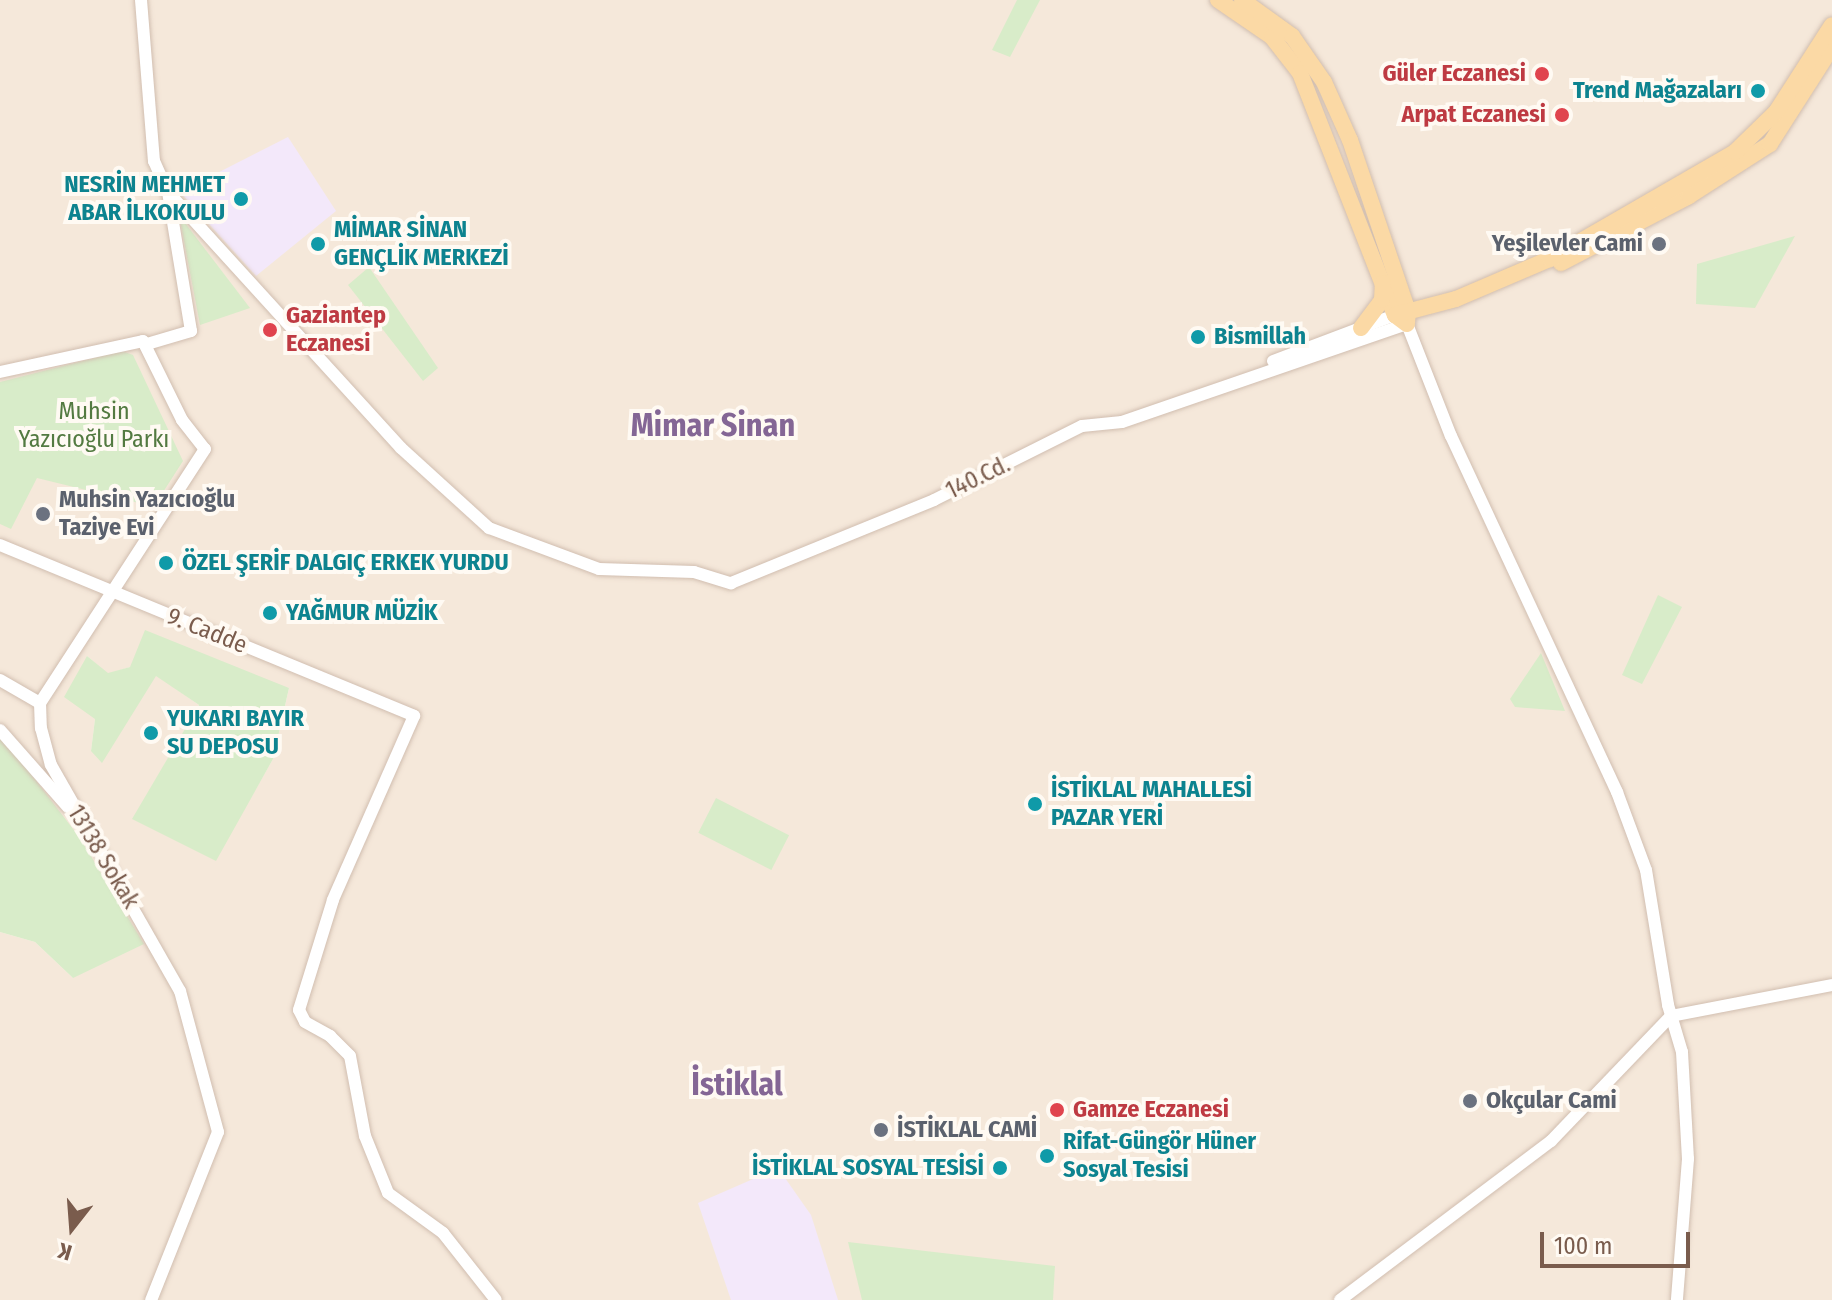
<!DOCTYPE html>
<html>
<head>
<meta charset="utf-8">
<style>
  body { margin:0 }
  #map { position:relative; width:1832px; height:1300px; overflow:hidden; background:#fdf6ec; font-family:"Fira Sans Condensed",sans-serif }
  div>[style] { position:absolute }
  .residential>* { inset:0; background:#f5e8da }
  .education>* { inset:0; background:#f3e8fa }
  .green>* { inset:0; background:#d8ecc9; transform-origin:0 0 }
  .roads { filter:drop-shadow(0 0 2px #d1beb0) drop-shadow(0 0 2px #d1beb0) }
  .minor>* { height:12px; margin:-6px; padding:0 6px; transform-origin:6px; border-radius:6px; background:#fff }
  .major>* { height:16px; margin:-8px; padding:0 8px; transform-origin:8px; border-radius:8px; background:#fbd9a5 }
  .dots>* { width:22px; height:22px; translate:-50% -50%; box-sizing:border-box; border:4px solid #fffaf3; border-radius:50% }
  span { translate:-50% -50%; white-space:nowrap; text-align:center; line-height:1.15; -webkit-text-stroke:8px #fffaf3; paint-order:stroke }
  .health-label { font-size:24px; color:#be3a42; font-weight:700 }
  .right { translate:-100% -50%; text-align:right }
  .left { translate:0 -50%; text-align:left }
  .culture-label { font-size:24px; color:#0d838f; font-weight:700 }
  .worship-label { font-size:24px; color:#5b616d; font-weight:700 }
  .park-label { font-size:24px; color:#537a41 }
  .street-label { font-size:24px; color:#7a5c4d }
  .district-label { font-size:32px; color:#846695; font-weight:700 }
  .north { position:absolute; left:32px; top:1188px; width:80px; height:80px; -webkit-text-stroke:6px #fffaf3; paint-order:stroke; rotate:197deg; font-size:22px; font-weight:700; line-height:32px; text-align:center; color:#7a5c4d }
  .north::after { content:''; display:block; margin:auto; width:28px; height:36px; background:#7a5c4d; clip-path:polygon(50% 0,100% 100%,50% 72%,0 100%) }
  .scale { position:absolute; left:1540px; top:1232px; width:150px; height:36px; box-sizing:border-box; border:4px solid #7a5c4d; border-top:0; padding-left:10px; font-size:24px; line-height:28px; white-space:nowrap; color:#7a5c4d; -webkit-text-stroke:6px #fffaf3; paint-order:stroke }
</style>
</head>
<body>
<div id="map">
  <div class="residential">
    <div style="clip-path:polygon(evenodd,0 0,1832px 0,1832px 1300px,0 1300px,0 932px,35px 942px,73px 978px,0 734px,0 0,87px 656px,108px 674px,130px 667px,289px 688px,273px 759px,249px 801px,133px 819px,199px 705px,156px 675px,91px 751px,95px 719px,87px 656px)"></div>
  </div>
  <div class="education">
    <div style="clip-path:polygon(288px 137px,336px 211px,256px 276px,180px 192px)"></div>
    <div style="clip-path:polygon(778px 1168px,811px 1215px,838px 1300px,731px 1300px,698px 1203px)"></div>
  </div>
  <div class="green">
    <div style="clip-path:polygon(1017px 0,1040px 0,1010px 57px,992px 50px)"></div>
    <div style="clip-path:polygon(179px 215px,250px 308px,200px 325px)"></div>
    <div style="clip-path:polygon(1795px 236px,1755px 308px,1696px 304px,1697px 264px)"></div>
    <div style="clip-path:polygon(369px 267px,438px 368px,423px 381px,348px 285px)"></div>
    <div style="clip-path:polygon(122px 351px,133px 355px,183px 461px,158px 500px,143px 504px,37px 478px,11px 529px,0 524px,0 382px)"></div>
    <div style="clip-path:polygon(1658px 595px,1682px 607px,1642px 684px,1622px 675px)"></div>
    <div style="clip-path:polygon(145px 630px,289px 688px,273px 759px,216px 861px,132px 819px,199px 705px,156px 676px,102px 763px,91px 751px,95px 719px,64px 697px,87px 656px,108px 673px,130px 667px)"></div>
    <div style="clip-path:polygon(1541px 653px,1565px 711px,1515px 707px,1510px 699px)"></div>
    <div style="clip-path:polygon(0 734px,80px 838px,144px 944px,73px 978px,35px 942px,0 932px)"></div>
    <div style="left:716px;top:798px;width:82px;height:39px;rotate:27deg"></div>
    <div style="clip-path:polygon(848px 1242px,1055px 1266px,1053px 1300px,862px 1300px)"></div>
  </div>
  <div class="roads">
    <div class="minor">
      <div style="left:141px;top:0;width:162px;rotate:85.4deg"></div>
      <div style="left:154px;top:161px;width:34px;rotate:66deg"></div>
      <div style="left:168px;top:192px;width:346px;rotate:47.7deg"></div>
      <div style="left:401px;top:448px;width:119px;rotate:42.3deg"></div>
      <div style="left:489px;top:528px;width:117px;rotate:20.4deg"></div>
      <div style="left:599px;top:569px;width:95px;rotate:1.8deg"></div>
      <div style="left:694px;top:572px;width:39px;rotate:17deg"></div>
      <div style="left:731px;top:583px;width:219px;rotate:-22.2deg"></div>
      <div style="left:934px;top:500px;width:165px;rotate:-26.6deg"></div>
      <div style="left:1082px;top:426px;width:40px;rotate:-5.7deg"></div>
      <div style="left:1122px;top:422px;width:301px;rotate:-19deg"></div>
      <div style="left:1407px;top:324px;width:120px;rotate:68.6deg"></div>
      <div style="left:1451px;top:436px;width:393px;rotate:65deg"></div>
      <div style="left:1617px;top:792px;width:83px;rotate:69.6deg"></div>
      <div style="left:1646px;top:870px;width:137px;rotate:80.7deg"></div>
      <div style="left:1668px;top:1005px;width:49px;rotate:73.4deg"></div>
      <div style="left:1682px;top:1052px;width:107px;rotate:86.8deg"></div>
      <div style="left:1688px;top:1159px;width:141px;rotate:94.5deg"></div>
      <div style="left:147px;top:344px;width:46px;rotate:-16.5deg"></div>
      <div style="left:191px;top:331px;width:141px;rotate:-99.4deg"></div>
      <div style="left:1273px;top:361px;width:130px;rotate:-20.7deg"></div>
      <div style="left:0;top:372px;width:146px;rotate:-12.2deg"></div>
      <div style="left:143px;top:341px;width:88px;rotate:63.7deg"></div>
      <div style="left:182px;top:420px;width:37px;rotate:52deg"></div>
      <div style="left:205px;top:449px;width:303px;rotate:123deg"></div>
      <div style="left:40px;top:703px;width:25px;rotate:88deg"></div>
      <div style="left:41px;top:728px;width:38px;rotate:75deg"></div>
      <div style="left:51px;top:765px;width:260px;rotate:60.3deg"></div>
      <div style="left:180px;top:991px;width:146px;rotate:74.9deg"></div>
      <div style="left:218px;top:1132px;width:181px;rotate:111.7deg"></div>
      <div style="left:0;top:545px;width:448px;rotate:22.4deg"></div>
      <div style="left:414px;top:716px;width:201px;rotate:113.8deg"></div>
      <div style="left:333px;top:900px;width:115px;rotate:107.2deg"></div>
      <div style="left:299px;top:1010px;width:13px;rotate:63deg"></div>
      <div style="left:305px;top:1022px;width:29px;rotate:29deg"></div>
      <div style="left:330px;top:1036px;width:28px;rotate:45deg"></div>
      <div style="left:350px;top:1056px;width:81px;rotate:79.4deg"></div>
      <div style="left:365px;top:1136px;width:61px;rotate:68deg"></div>
      <div style="left:388px;top:1193px;width:68px;rotate:36deg"></div>
      <div style="left:443px;top:1233px;width:85px;rotate:51.7deg"></div>
      <div style="left:0;top:680px;width:46px;rotate:29.9deg"></div>
      <div style="left:0;top:730px;width:103px;rotate:48.6deg"></div>
      <div style="left:1340px;top:1300px;width:264px;rotate:-37deg"></div>
      <div style="left:1551px;top:1141px;width:173px;rotate:-46.2deg"></div>
      <div style="left:1671px;top:1016px;width:164px;rotate:-10.9deg"></div>
    </div>
    <div class="major">
      <div style="left:1218px;top:0;width:65px;rotate:34.4deg"></div>
      <div style="left:1272px;top:37px;width:46px;rotate:52.1deg"></div>
      <div style="left:1300px;top:73px;width:260px;rotate:68.6deg"></div>
      <div style="left:1395px;top:315px;width:15px;rotate:37deg"></div>
      <div style="left:1242px;top:0;width:62px;rotate:35.8deg"></div>
      <div style="left:1292px;top:36px;width:56px;rotate:55.2deg"></div>
      <div style="left:1324px;top:82px;width:64px;rotate:65.9deg"></div>
      <div style="left:1350px;top:140px;width:181px;rotate:71.3deg"></div>
      <div style="left:1408px;top:311px;width:11px;rotate:95deg"></div>
      <div style="left:1561px;top:263px;width:144px;rotate:-27.6deg"></div>
      <div style="left:1689px;top:196px;width:96px;rotate:-32.7deg"></div>
      <div style="left:1770px;top:144px;width:115px;rotate:-57.4deg"></div>
      <div style="left:1395px;top:315px;width:63px;rotate:-14.7deg"></div>
      <div style="left:1456px;top:299px;width:102px;rotate:-23.1deg"></div>
      <div style="left:1550px;top:259px;width:214px;rotate:-30deg"></div>
      <div style="left:1735px;top:152px;width:57px;rotate:-44.3deg"></div>
      <div style="left:1776px;top:112px;width:103px;rotate:-57.2deg"></div>
      <div style="left:1361px;top:328px;width:35px;rotate:-53deg"></div>
      <div style="left:1382px;top:300px;width:17px;rotate:-87deg"></div>
    </div>
  </div>
  <div class="dots">
    <div style="left:1542px;top:74px;background:#e0444e"></div>
    <div style="left:1758px;top:91px;background:#0f9aa8"></div>
    <div style="left:1562px;top:115px;background:#e0444e"></div>
    <div style="left:241px;top:199px;background:#0f9aa8"></div>
    <div style="left:318px;top:244px;background:#0f9aa8"></div>
    <div style="left:1659px;top:244px;background:#6b7280"></div>
    <div style="left:270px;top:330px;background:#e0444e"></div>
    <div style="left:1198px;top:337px;background:#0f9aa8"></div>
    <div style="left:43px;top:514px;background:#6b7280"></div>
    <div style="left:166px;top:563px;background:#0f9aa8"></div>
    <div style="left:270px;top:613px;background:#0f9aa8"></div>
    <div style="left:151px;top:733px;background:#0f9aa8"></div>
    <div style="left:1035px;top:804px;background:#0f9aa8"></div>
    <div style="left:1470px;top:1101px;background:#6b7280"></div>
    <div style="left:1057px;top:1110px;background:#e0444e"></div>
    <div style="left:881px;top:1130px;background:#6b7280"></div>
    <div style="left:1047px;top:1156px;background:#0f9aa8"></div>
    <div style="left:1000px;top:1168px;background:#0f9aa8"></div>
  </div>
  <div class="health-label">
    <span class="right" style="left:1526px;top:74px">Güler Eczanesi</span>
    <span class="right" style="left:1546px;top:115px">Arpat Eczanesi</span>
    <span class="left" style="left:286px;top:330px">Gaziantep<br>Eczanesi</span>
    <span class="left" style="left:1073px;top:1110px">Gamze Eczanesi</span>
  </div>
  <div class="culture-label">
    <span class="right" style="left:1742px;top:91px">Trend Mağazaları</span>
    <span class="right" style="left:225px;top:199px">NESRİN MEHMET<br>ABAR İLKOKULU</span>
    <span class="left" style="left:334px;top:244px">MİMAR SİNAN<br>GENÇLİK MERKEZİ</span>
    <span class="left" style="left:1214px;top:337px">Bismillah</span>
    <span class="left" style="left:182px;top:563px">ÖZEL ŞERİF DALGIÇ ERKEK YURDU</span>
    <span class="left" style="left:286px;top:613px">YAĞMUR MÜZİK</span>
    <span class="left" style="left:167px;top:733px">YUKARI BAYIR<br>SU DEPOSU</span>
    <span class="left" style="left:1051px;top:804px">İSTİKLAL MAHALLESİ<br>PAZAR YERİ</span>
    <span class="left" style="left:1063px;top:1156px">Rifat-Güngör Hüner<br>Sosyal Tesisi</span>
    <span class="right" style="left:984px;top:1168px">İSTİKLAL SOSYAL TESİSİ</span>
  </div>
  <div class="worship-label">
    <span class="right" style="left:1643px;top:244px">Yeşilevler Cami</span>
    <span class="left" style="left:59px;top:514px">Muhsin Yazıcıoğlu<br>Taziye Evi</span>
    <span class="left" style="left:1486px;top:1101px">Okçular Cami</span>
    <span class="left" style="left:897px;top:1130px">İSTİKLAL CAMİ</span>
  </div>
  <div class="park-label">
    <span style="left:94px;top:426px">Muhsin<br>Yazıcıoğlu Parkı</span>
  </div>
  <div class="street-label">
    <span style="left:978px;top:478px;rotate:-26deg">140.Cd.</span>
    <span style="left:207px;top:631px;rotate:22deg">9. Cadde</span>
    <span style="left:103px;top:857px;rotate:59deg">13138 Sokak</span>
  </div>
  <div class="district-label">
    <span style="left:713px;top:425px">Mimar Sinan</span>
    <span style="left:737px;top:1084px">İstiklal</span>
  </div>
  <div class="north">K</div>
  <div class="scale">100 m</div>
</div>
</body>
</html>
